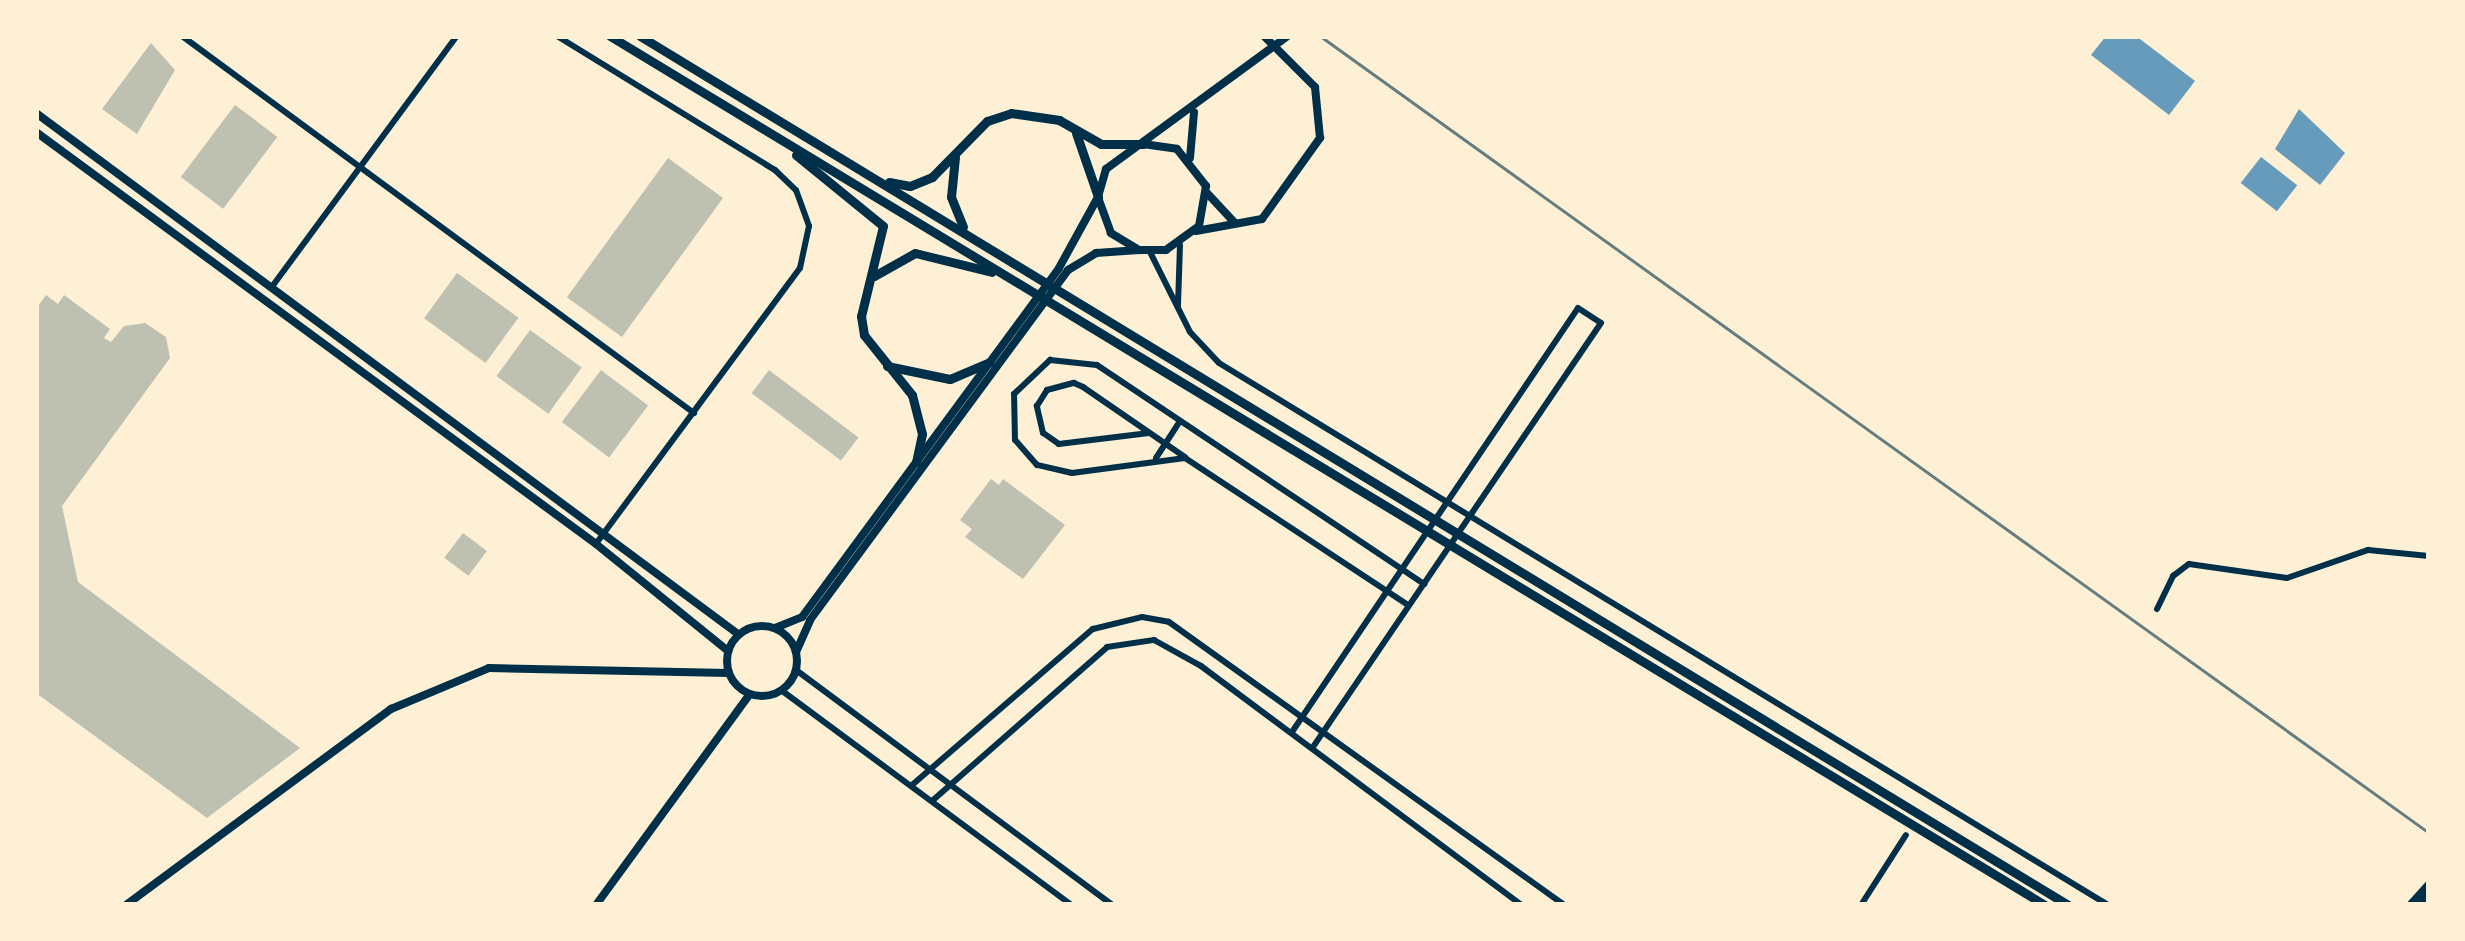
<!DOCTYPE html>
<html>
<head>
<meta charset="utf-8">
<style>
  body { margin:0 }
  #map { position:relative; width:2465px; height:941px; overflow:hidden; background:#fdf0d5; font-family:"Fira Sans Condensed",sans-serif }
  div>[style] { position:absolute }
  .water>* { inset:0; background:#669bbc; transform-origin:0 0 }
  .building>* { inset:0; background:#bec0b2; transform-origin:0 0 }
  .minor>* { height:6px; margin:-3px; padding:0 3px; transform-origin:3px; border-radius:3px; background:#003049 }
  .tertiary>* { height:8px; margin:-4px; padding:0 4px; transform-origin:4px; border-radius:4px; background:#003049 }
  .tertiary>.ring { margin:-4px; padding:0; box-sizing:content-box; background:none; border:8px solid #003049; border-radius:50% }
  .secondary>* { height:8px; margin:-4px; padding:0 4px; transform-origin:4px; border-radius:4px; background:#003049 }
  .trunk>* { height:9px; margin:-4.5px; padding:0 4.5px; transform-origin:4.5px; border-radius:4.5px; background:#003049 }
  .rail>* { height:3px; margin:-1.5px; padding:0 1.5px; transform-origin:1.5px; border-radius:1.5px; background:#657d81 }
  span { translate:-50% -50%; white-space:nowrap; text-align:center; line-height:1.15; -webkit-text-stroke:12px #fdf0d5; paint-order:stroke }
  .frame { position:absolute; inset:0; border:39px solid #fdf0d5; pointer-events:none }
</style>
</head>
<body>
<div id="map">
  <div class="water">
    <div style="clip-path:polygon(2106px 36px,2136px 36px,2195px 81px,2169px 115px,2091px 55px)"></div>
    <div style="clip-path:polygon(2299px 109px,2345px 153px,2320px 185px,2275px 149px)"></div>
    <div style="left:2261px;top:157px;width:46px;height:33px;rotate:38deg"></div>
  </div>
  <div class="building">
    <div style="clip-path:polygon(151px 43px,175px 70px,137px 134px,102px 109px)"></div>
    <div style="left:235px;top:105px;width:53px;height:90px;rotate:37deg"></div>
    <div style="left:668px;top:158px;width:68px;height:172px;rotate:36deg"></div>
    <div style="left:457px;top:273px;width:76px;height:56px;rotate:36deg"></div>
    <div style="clip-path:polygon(46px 295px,58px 304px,64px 295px,110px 329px,104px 338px,111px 342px,124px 326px,145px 323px,166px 337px,170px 358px,62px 506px,78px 582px,300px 748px,207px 818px,36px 693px,36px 309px)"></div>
    <div style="left:530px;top:330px;width:64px;height:57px;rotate:36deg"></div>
    <div style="left:601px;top:370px;width:59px;height:65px;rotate:37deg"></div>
    <div style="left:769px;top:370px;width:112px;height:29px;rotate:37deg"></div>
    <div style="clip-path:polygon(991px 479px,999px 485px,1003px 479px,1065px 525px,1023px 579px,965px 537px,972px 529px,960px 520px)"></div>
    <div style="left:463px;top:533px;width:30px;height:31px;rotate:37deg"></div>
  </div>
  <div class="minor">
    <div style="left:182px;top:36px;width:636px;rotate:36.37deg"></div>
    <div style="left:557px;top:36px;width:256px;rotate:31.6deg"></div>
    <div style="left:775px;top:170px;width:29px;rotate:44deg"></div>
    <div style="left:796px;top:190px;width:38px;rotate:70deg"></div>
    <div style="left:809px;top:226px;width:43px;rotate:102.1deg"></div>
    <div style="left:800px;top:268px;width:343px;rotate:126.5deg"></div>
    <div style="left:1150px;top:252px;width:89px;rotate:63.4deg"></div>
    <div style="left:1190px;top:332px;width:42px;rotate:46.9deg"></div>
    <div style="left:1219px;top:363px;width:1041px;rotate:31.37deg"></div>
    <div style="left:271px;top:288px;width:313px;rotate:-53.6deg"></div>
    <div style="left:1178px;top:305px;width:60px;rotate:-88.1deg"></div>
    <div style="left:1149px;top:433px;width:91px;rotate:173deg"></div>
    <div style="left:1059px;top:444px;width:19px;rotate:-145deg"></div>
    <div style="left:1043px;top:433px;width:28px;rotate:-103deg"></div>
    <div style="left:1037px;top:406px;width:19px;rotate:-58deg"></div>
    <div style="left:1047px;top:390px;width:28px;rotate:-15deg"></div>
    <div style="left:1074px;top:383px;width:10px;rotate:24deg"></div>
    <div style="left:1083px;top:387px;width:124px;rotate:34.5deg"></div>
    <div style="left:1156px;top:458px;width:44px;rotate:-57deg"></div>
    <div style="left:1408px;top:605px;width:267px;rotate:-146.6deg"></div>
    <div style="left:1185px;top:458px;width:114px;rotate:172.4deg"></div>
    <div style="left:1072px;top:473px;width:36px;rotate:-167deg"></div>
    <div style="left:1037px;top:465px;width:33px;rotate:-131deg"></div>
    <div style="left:1015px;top:440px;width:46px;rotate:-91.2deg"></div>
    <div style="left:1014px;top:394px;width:50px;rotate:-43.4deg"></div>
    <div style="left:1050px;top:360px;width:47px;rotate:6.1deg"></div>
    <div style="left:1097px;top:365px;width:394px;rotate:33.8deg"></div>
    <div style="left:2157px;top:609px;width:37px;rotate:-64deg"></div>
    <div style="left:2173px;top:576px;width:20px;rotate:-37deg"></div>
    <div style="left:2189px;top:564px;width:99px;rotate:8.1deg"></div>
    <div style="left:2287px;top:578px;width:86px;rotate:-19.1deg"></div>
    <div style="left:2368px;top:550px;width:61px;rotate:5.6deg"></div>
    <div style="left:796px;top:670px;width:395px;rotate:36.6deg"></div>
    <div style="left:781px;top:690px;width:362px;rotate:36.5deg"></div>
    <div style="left:1292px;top:732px;width:511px;rotate:-56deg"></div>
    <div style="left:1578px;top:308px;width:27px;rotate:33deg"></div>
    <div style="left:1601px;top:323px;width:513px;rotate:124.19deg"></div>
    <div style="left:912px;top:785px;width:239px;rotate:-40.8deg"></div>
    <div style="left:1093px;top:629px;width:50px;rotate:-13.8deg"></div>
    <div style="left:1142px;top:617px;width:27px;rotate:10deg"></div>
    <div style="left:1169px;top:622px;width:487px;rotate:35.6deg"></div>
    <div style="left:932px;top:801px;width:233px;rotate:-41.3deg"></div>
    <div style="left:1107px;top:647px;width:48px;rotate:-8.5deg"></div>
    <div style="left:1154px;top:640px;width:54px;rotate:29deg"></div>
    <div style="left:1201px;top:666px;width:400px;rotate:36.7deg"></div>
    <div style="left:1861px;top:905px;width:83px;rotate:-57.3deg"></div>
  </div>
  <div class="tertiary">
    <div style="left:36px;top:113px;width:874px;rotate:36.58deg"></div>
    <div style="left:36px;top:132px;width:695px;rotate:36.34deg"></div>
    <div style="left:596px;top:544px;width:170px;rotate:39deg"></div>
    <div style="left:1207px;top:193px;width:41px;rotate:47deg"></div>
    <div style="left:1196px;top:231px;width:67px;rotate:-10.3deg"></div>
    <div style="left:1262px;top:219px;width:100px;rotate:-54.4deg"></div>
    <div style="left:1320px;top:138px;width:51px;rotate:-95.6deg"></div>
    <div style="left:1315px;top:87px;width:72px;rotate:-135deg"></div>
    <div class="ring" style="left:727px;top:626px;width:62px;height:62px"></div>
    <div style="left:126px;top:905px;width:330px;rotate:-36.5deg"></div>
    <div style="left:391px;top:709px;width:106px;rotate:-22.7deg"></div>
    <div style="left:489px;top:668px;width:239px;rotate:1.2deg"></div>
    <div style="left:596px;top:905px;width:261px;rotate:-53.9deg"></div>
  </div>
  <div class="secondary">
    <div style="left:1143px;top:144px;width:34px;rotate:8deg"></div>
    <div style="left:1177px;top:149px;width:47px;rotate:51.9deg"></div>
    <div style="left:1206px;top:186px;width:41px;rotate:99.9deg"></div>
    <div style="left:1199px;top:226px;width:41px;rotate:144deg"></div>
    <div style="left:1166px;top:250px;width:27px;rotate:180deg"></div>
    <div style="left:1139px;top:250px;width:33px;rotate:-149deg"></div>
    <div style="left:1111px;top:233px;width:38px;rotate:-110deg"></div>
    <div style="left:1098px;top:197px;width:29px;rotate:-74deg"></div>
    <div style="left:1106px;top:169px;width:225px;rotate:-36.2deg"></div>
    <div style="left:1190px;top:158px;width:46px;rotate:-85deg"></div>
    <div style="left:775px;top:628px;width:29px;rotate:-22deg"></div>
    <div style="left:802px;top:617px;width:433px;rotate:-53.6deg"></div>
    <div style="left:1059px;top:268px;width:81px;rotate:-61.2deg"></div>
    <div style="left:796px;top:652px;width:35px;rotate:-66deg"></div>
    <div style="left:810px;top:620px;width:435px;rotate:-53.6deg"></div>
    <div style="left:1068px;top:270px;width:33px;rotate:-31deg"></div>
    <div style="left:1096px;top:253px;width:43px;rotate:-4deg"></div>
    <div style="left:2419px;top:905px;width:16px;rotate:-52deg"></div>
  </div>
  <div class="trunk">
    <div style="left:610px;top:36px;width:1678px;rotate:31.2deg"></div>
    <div style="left:640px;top:36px;width:1672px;rotate:31.32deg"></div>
    <div style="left:1076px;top:133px;width:68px;rotate:71deg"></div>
    <div style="left:796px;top:155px;width:112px;rotate:39.2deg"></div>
    <div style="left:883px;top:226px;width:93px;rotate:103.7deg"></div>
    <div style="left:861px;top:316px;width:19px;rotate:81deg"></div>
    <div style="left:864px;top:335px;width:77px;rotate:51.3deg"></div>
    <div style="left:912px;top:395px;width:40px;rotate:75.6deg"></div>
    <div style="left:922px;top:434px;width:29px;rotate:102deg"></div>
    <div style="left:955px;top:157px;width:40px;rotate:95.7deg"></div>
    <div style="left:951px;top:197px;width:32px;rotate:68deg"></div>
    <div style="left:889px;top:182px;width:21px;rotate:11deg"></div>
    <div style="left:910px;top:186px;width:24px;rotate:-22deg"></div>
    <div style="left:932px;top:177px;width:78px;rotate:-45.5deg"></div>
    <div style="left:987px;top:121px;width:25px;rotate:-18deg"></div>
    <div style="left:1011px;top:113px;width:49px;rotate:8.3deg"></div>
    <div style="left:1059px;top:120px;width:48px;rotate:29.7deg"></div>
    <div style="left:1101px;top:144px;width:42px"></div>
    <div style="left:874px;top:276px;width:47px;rotate:-29.3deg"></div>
    <div style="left:915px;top:253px;width:79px;rotate:13.9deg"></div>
    <div style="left:887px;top:366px;width:64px;rotate:11.7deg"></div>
    <div style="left:950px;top:379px;width:43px;rotate:-23deg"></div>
    <div style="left:2410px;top:905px;width:28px;rotate:-48deg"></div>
  </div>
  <div class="rail">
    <div style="left:1320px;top:36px;width:1366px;rotate:35.7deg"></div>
  </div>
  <div class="frame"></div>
</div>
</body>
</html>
